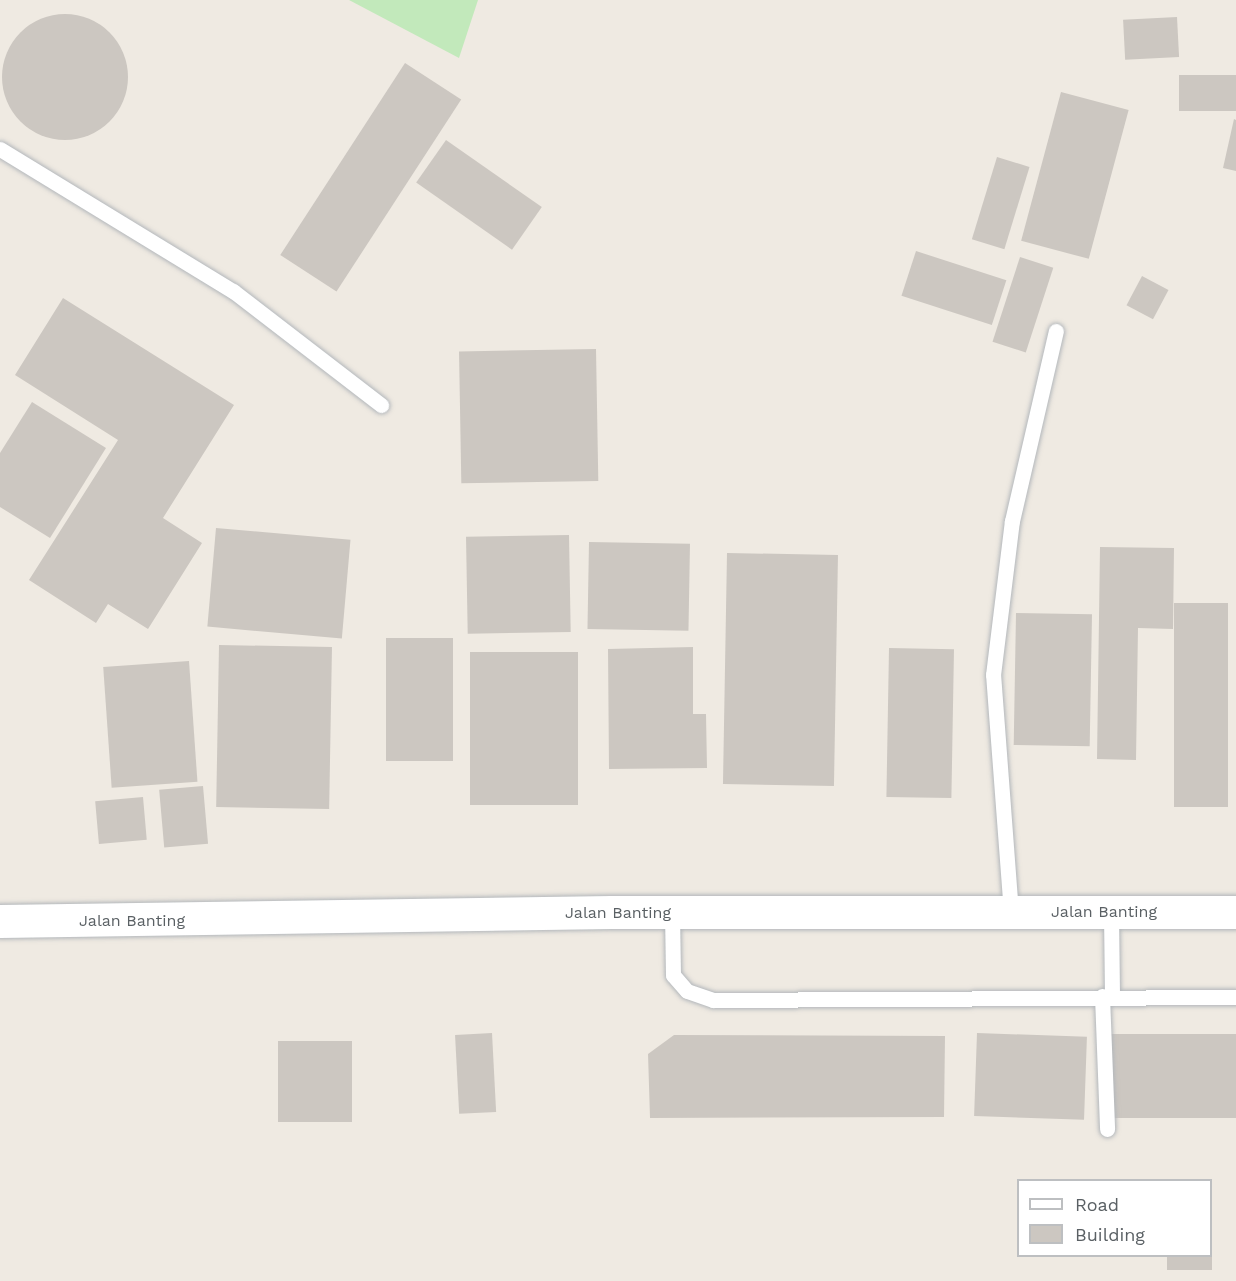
<!DOCTYPE html>
<html>
<head>
<meta charset="utf-8">
<style>
  body { margin:0 }
  #map { position:relative; width:1236px; height:1281px; overflow:hidden; background:#efeae2; font-family:"Work Sans",sans-serif }
  div>[style] { position:absolute }
  .green>* { inset:0; background:#c2e9bb }
  .building>* { inset:0; background:#ccc7c1; transform-origin:0 0 }
  .round { border-radius:50% }
  .roads { filter:drop-shadow(0 0 2px #b3b7bb) drop-shadow(0 0 2px #b3b7bb) }
  .service>* { height:15px; margin:-7.5px; padding:0 7.5px; transform-origin:7.5px; border-radius:7.5px; background:#fff }
  .secondary>* { height:33px; margin:-16.5px; padding:0 16.5px; transform-origin:16.5px; border-radius:16.5px; background:#fff }
  span { translate:-50% -50%; white-space:nowrap; text-align:center; line-height:1.15; -webkit-text-stroke:6px #fff; paint-order:stroke }
  .street-label { font-size:16px; color:#5a6064 }
  .legend { position:absolute; left:1017px; top:1179px; width:195px; height:78px; box-sizing:border-box; background:#fff; border:2px solid #bdbfc1; margin:0; padding:8px 10px; list-style:none; font-size:18px; color:#5a6064 }
  .legend li { display:flex; align-items:center; gap:12px; height:30px }
  .legend b { width:30px; border:2px solid #bdbfc1 }
</style>
</head>
<body>
<div id="map">
  <div class="green">
    <div style="clip-path:polygon(349px 0,478px 0,459px 58px)"></div>
  </div>
  <div class="building">
    <div class="round" style="left:2px;top:14px;width:126px;height:126px"></div>
    <div style="left:1177px;top:17px;width:40px;height:54px;rotate:87deg"></div>
    <div style="left:405px;top:63px;width:67px;height:229px;rotate:33deg"></div>
    <div style="left:1236px;top:75px;width:36px;height:57px;rotate:90deg"></div>
    <div style="left:1061px;top:92px;width:70px;height:154px;rotate:15deg"></div>
    <div style="clip-path:polygon(1234px 119px,1236px 120px,1236px 171px,1223px 168px)"></div>
    <div style="left:446px;top:140px;width:117px;height:52px;rotate:35deg"></div>
    <div style="left:997px;top:157px;width:34px;height:86px;rotate:17deg"></div>
    <div style="left:916px;top:251px;width:95px;height:47px;rotate:18deg"></div>
    <div style="left:1020px;top:257px;width:35px;height:89px;rotate:18deg"></div>
    <div style="left:1142px;top:276px;width:30px;height:33px;rotate:28deg"></div>
    <div style="clip-path:polygon(63px 298px,234px 405px,163px 518px,202px 543px,148px 629px,108px 604px,96px 623px,29px 580px,118px 440px,15px 375px)"></div>
    <div style="left:596px;top:349px;width:132px;height:137px;rotate:89deg"></div>
    <div style="clip-path:polygon(32px 402px,106px 448px,50px 538px,0 507px,0 453px)"></div>
    <div style="left:216px;top:528px;width:135px;height:99px;rotate:5deg"></div>
    <div style="left:569px;top:535px;width:97px;height:103px;rotate:89deg"></div>
    <div style="left:589px;top:542px;width:101px;height:87px;rotate:1deg"></div>
    <div style="clip-path:polygon(1100px 547px,1174px 548px,1173px 629px,1138px 628px,1136px 760px,1097px 759px)"></div>
    <div style="left:727px;top:553px;width:111px;height:231px;rotate:1deg"></div>
    <div style="left:1174px;top:603px;width:54px;height:204px"></div>
    <div style="left:1016px;top:613px;width:76px;height:132px;rotate:1deg"></div>
    <div style="left:453px;top:638px;width:123px;height:67px;rotate:90deg"></div>
    <div style="left:219px;top:645px;width:113px;height:162px;rotate:1deg"></div>
    <div style="clip-path:polygon(693px 647px,693px 714px,706px 714px,707px 768px,609px 769px,608px 649px)"></div>
    <div style="left:889px;top:648px;width:65px;height:149px;rotate:1deg"></div>
    <div style="left:470px;top:652px;width:108px;height:153px"></div>
    <div style="left:189px;top:661px;width:121px;height:86px;rotate:86deg"></div>
    <div style="left:203px;top:786px;width:58px;height:44px;rotate:85deg"></div>
    <div style="left:143px;top:797px;width:43px;height:48px;rotate:85deg"></div>
    <div style="left:492px;top:1033px;width:79px;height:37px;rotate:87deg"></div>
    <div style="left:977px;top:1033px;width:110px;height:83px;rotate:2deg"></div>
    <div style="left:1110px;top:1034px;width:126px;height:84px"></div>
    <div style="clip-path:polygon(674px 1035px,945px 1036px,944px 1117px,650px 1118px,648px 1054px)"></div>
    <div style="left:278px;top:1041px;width:74px;height:81px"></div>
    <div style="left:1167px;top:1256px;width:45px;height:14px"></div>
  </div>
  <div class="roads">
    <div class="service">
      <div style="left:0;top:149px;width:273px;rotate:31.4deg"></div>
      <div style="left:233px;top:291px;width:187px;rotate:37.6deg"></div>
      <div style="left:672px;top:912px;width:63px;rotate:89.1deg"></div>
      <div style="left:673px;top:975px;width:21px;rotate:49deg"></div>
      <div style="left:687px;top:991px;width:28px;rotate:19deg"></div>
      <div style="left:713px;top:1000px;width:523px;rotate:-0.33deg"></div>
      <div style="left:1011px;top:913px;width:239px;rotate:-94.3deg"></div>
      <div style="left:993px;top:675px;width:155px;rotate:-83deg"></div>
      <div style="left:1012px;top:521px;width:195px;rotate:-77deg"></div>
      <div style="left:1111px;top:913px;width:83px;rotate:89.3deg"></div>
      <div style="left:1102px;top:996px;width:133px;rotate:87.8deg"></div>
    </div>
    <div class="secondary">
      <div style="left:0;top:921px;width:611px;rotate:-0.84deg"></div>
      <div style="left:611px;top:912px;width:625px"></div>
    </div>
  </div>
  <div class="street-label">
    <span style="left:1104px;top:912px">Jalan Banting</span>
    <span style="left:618px;top:913px">Jalan Banting</span>
    <span style="left:132px;top:921px">Jalan Banting</span>
  </div>
  <ul class="legend">
  <li><b style="height:8px;background:#fff"></b>Road</li>
  <li><b style="height:16px;background:#ccc7c1"></b>Building</li>
  </ul>
</div>
</body>
</html>
